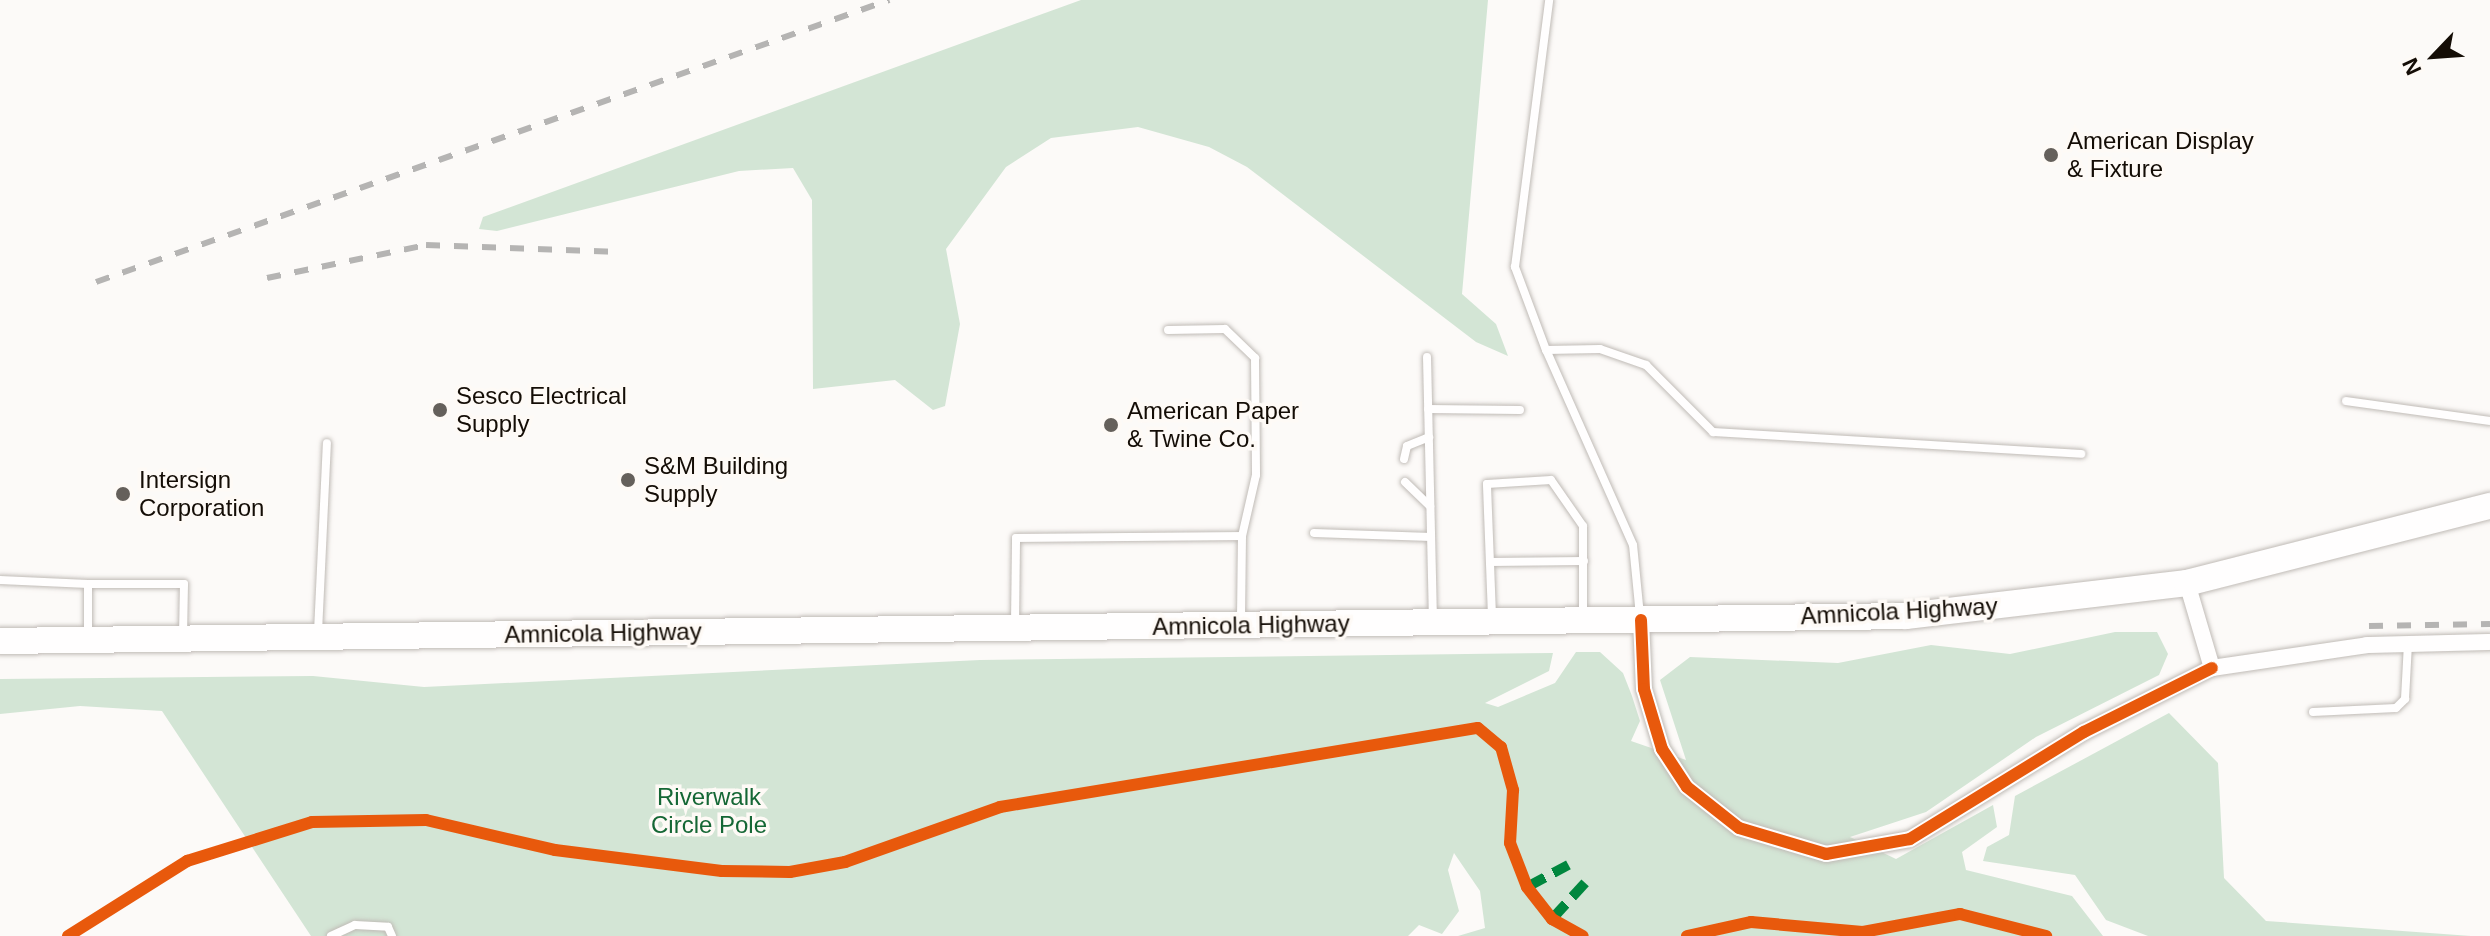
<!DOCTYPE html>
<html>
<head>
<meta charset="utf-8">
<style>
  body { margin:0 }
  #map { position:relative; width:2490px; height:936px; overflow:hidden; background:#fcfaf8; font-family:Helvetica,sans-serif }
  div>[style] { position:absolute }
  .green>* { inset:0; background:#d3e5d5 }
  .roads { filter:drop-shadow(0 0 2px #c0bbb6) drop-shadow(0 0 2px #c0bbb6) }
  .service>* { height:8px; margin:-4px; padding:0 4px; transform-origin:4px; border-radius:4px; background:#fffefe }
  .minor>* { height:16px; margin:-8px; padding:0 8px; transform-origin:8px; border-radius:8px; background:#fffefe }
  .primary>* { height:26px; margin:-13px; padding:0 13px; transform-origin:13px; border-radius:13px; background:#fffefe }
  .rail>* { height:6px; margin-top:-3px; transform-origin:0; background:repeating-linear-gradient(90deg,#b5b4b3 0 14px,transparent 0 28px) }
  .quiet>* { height:10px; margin-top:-5px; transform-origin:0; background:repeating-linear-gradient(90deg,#00873e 0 20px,transparent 0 30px) }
  .cycleway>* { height:12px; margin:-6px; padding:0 6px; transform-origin:6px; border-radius:6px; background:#e8590c }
  .dots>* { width:22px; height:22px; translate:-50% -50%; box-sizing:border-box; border:4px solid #fefaf6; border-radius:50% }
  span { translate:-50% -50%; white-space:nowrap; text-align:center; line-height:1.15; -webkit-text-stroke:7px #fefaf6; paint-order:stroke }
  .poi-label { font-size:24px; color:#140d06 }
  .left { translate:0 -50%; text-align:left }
  .street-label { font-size:24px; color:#140d06 }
  .park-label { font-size:24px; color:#156735 }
  .north { position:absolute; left:2394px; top:16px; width:80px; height:80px; -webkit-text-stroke:6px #fefaf6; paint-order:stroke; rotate:245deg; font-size:22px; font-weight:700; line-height:32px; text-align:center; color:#140d06 }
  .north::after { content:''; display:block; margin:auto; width:28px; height:36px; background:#140d06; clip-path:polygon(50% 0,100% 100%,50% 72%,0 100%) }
</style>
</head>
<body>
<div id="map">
  <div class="green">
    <div style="clip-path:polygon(1081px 0,1488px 0,1462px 294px,1496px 324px,1508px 356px,1476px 342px,1247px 167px,1209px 147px,1138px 127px,1051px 138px,1006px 167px,946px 249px,960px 324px,945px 406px,933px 410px,895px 380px,813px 389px,812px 200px,793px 168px,739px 171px,497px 231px,479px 229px,483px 217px)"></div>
    <div style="clip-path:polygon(2115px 632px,2157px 632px,2168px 654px,2159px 675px,2036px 737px,1926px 812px,1850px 837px,1896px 859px,1993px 805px,1997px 827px,1962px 852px,1966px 870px,2072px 896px,2103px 936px,1458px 936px,1485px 928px,1480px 891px,1454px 853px,1448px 870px,1459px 911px,1442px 934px,1419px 925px,1408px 936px,311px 936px,162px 711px,80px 706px,0 714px,0 679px,313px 676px,424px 687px,980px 660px,1553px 653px,1549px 671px,1485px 703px,1498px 707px,1555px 683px,1576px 652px,1600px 652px,1623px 673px,1632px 696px,1640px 721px,1631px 741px,1686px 760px,1660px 680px,1690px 657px,1838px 663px,1931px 645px,2010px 654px)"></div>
    <div style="clip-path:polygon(2169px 713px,2218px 763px,2224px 878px,2266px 921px,2471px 936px,2148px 936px,2106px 920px,2075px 875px,1983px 861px,1987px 847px,2009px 835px,2015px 796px)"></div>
  </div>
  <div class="roads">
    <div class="service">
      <div style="left:1168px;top:330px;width:57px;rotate:-1deg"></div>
      <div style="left:1225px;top:329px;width:42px;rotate:44deg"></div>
      <div style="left:1255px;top:358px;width:117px;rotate:89.5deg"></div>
      <div style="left:1256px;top:475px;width:63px;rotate:102.9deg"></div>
      <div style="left:1242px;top:536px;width:85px;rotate:90.7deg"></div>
      <div style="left:1546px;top:350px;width:89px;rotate:-110.5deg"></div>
      <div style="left:1515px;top:267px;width:269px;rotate:-82.7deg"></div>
      <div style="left:1427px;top:357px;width:262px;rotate:88.7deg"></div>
      <div style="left:2346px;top:401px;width:145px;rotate:7.9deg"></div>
      <div style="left:1428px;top:409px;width:92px;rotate:0.6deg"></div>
      <div style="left:1404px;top:459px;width:13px;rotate:-77deg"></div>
      <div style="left:1407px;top:446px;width:24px;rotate:-22deg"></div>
      <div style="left:1405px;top:482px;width:35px;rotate:44deg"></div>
      <div style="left:1314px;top:533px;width:117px;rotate:2deg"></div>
      <div style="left:1490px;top:562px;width:94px;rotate:-0.6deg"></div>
      <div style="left:0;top:580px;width:88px;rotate:2.6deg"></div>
      <div style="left:88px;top:584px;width:51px;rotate:90deg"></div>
      <div style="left:88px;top:584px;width:96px"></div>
      <div style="left:184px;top:584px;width:51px;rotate:91.1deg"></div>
      <div style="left:1492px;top:616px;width:132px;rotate:-92.2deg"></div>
      <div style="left:1487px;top:484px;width:64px;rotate:-3.6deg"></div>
      <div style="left:1551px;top:480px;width:56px;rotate:55.2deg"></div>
      <div style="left:1583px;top:526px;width:90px;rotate:90deg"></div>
      <div style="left:1640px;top:616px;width:71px;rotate:-95.6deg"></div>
      <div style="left:1633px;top:545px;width:214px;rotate:-114deg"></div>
      <div style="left:1546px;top:350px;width:54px;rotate:-1.1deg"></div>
      <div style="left:1600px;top:349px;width:49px;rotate:19.2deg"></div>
      <div style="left:1646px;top:365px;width:95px;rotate:45deg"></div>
      <div style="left:1713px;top:432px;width:369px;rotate:3.4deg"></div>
      <div style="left:1015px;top:624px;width:86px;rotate:-89.3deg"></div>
      <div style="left:1016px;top:538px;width:226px;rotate:-0.5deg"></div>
      <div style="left:318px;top:632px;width:189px;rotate:-87.3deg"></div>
      <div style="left:2313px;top:712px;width:83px;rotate:-2.8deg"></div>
      <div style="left:2396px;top:708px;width:13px;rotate:-45deg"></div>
      <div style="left:2405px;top:699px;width:55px;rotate:-86.9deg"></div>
      <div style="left:331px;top:936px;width:26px;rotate:-25deg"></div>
      <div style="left:355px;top:925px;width:33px;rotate:3deg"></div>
      <div style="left:388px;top:927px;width:10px;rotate:66deg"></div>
    </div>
    <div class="minor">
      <div style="left:2187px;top:583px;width:89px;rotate:73.6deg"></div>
      <div style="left:2212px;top:668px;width:157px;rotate:-8.4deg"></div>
      <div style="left:2367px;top:645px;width:123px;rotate:-1.4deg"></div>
      <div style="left:1641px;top:620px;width:69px;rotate:87.5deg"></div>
      <div style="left:1644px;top:689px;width:63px;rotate:73.3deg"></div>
      <div style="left:1662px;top:749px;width:45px;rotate:56.7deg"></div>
      <div style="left:1687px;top:787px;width:66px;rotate:38.3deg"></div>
      <div style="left:1739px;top:828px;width:91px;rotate:16.6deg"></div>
      <div style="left:1826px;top:854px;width:85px;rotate:-10.1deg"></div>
      <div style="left:1910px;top:839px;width:204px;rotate:-31.6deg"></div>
      <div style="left:2084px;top:732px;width:143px;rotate:-26.6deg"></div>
    </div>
    <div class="primary">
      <div style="left:0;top:641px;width:1906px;rotate:-0.75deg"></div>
      <div style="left:1906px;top:616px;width:283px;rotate:-6.7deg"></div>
      <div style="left:2187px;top:583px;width:313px;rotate:-14.3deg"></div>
    </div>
  </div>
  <div class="rail">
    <div style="left:267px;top:278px;width:162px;rotate:-11.7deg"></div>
    <div style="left:426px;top:245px;width:194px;rotate:2.1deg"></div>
    <div style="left:96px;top:282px;width:842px;rotate:-19.58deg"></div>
    <div style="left:2369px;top:626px;width:121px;rotate:-0.9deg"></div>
  </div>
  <div class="quiet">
    <div style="left:1527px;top:887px;width:47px;rotate:-28.2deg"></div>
    <div style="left:1552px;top:919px;width:49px;rotate:-47.5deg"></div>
  </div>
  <div class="cycleway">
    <div style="left:1641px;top:620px;width:69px;rotate:87.5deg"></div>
    <div style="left:1644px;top:689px;width:63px;rotate:73.3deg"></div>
    <div style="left:1662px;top:749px;width:45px;rotate:56.7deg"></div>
    <div style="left:1687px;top:787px;width:66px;rotate:38.3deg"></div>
    <div style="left:1739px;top:828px;width:91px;rotate:16.6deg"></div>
    <div style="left:1826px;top:854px;width:85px;rotate:-10.1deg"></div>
    <div style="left:1910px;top:839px;width:204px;rotate:-31.6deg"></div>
    <div style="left:2084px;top:732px;width:143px;rotate:-26.6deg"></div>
    <div style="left:68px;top:936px;width:141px;rotate:-32.2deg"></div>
    <div style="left:187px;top:861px;width:131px;rotate:-17.3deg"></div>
    <div style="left:312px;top:822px;width:114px;rotate:-1deg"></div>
    <div style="left:426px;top:820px;width:132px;rotate:13.1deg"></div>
    <div style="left:555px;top:850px;width:168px;rotate:7.2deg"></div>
    <div style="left:722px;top:871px;width:68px;rotate:0.8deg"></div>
    <div style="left:790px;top:872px;width:56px;rotate:-10.3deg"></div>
    <div style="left:845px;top:862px;width:164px;rotate:-19.5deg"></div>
    <div style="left:1000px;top:807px;width:484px;rotate:-9.4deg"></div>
    <div style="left:1478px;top:728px;width:30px;rotate:40deg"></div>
    <div style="left:1501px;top:747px;width:45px;rotate:74.4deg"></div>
    <div style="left:1513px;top:790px;width:53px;rotate:93.2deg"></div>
    <div style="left:1510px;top:843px;width:47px;rotate:68.9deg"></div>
    <div style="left:1527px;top:887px;width:41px;rotate:52deg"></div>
    <div style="left:1552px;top:919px;width:35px;rotate:29deg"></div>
    <div style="left:1687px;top:936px;width:66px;rotate:-12.3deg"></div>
    <div style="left:1751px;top:922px;width:112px;rotate:5.1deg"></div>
    <div style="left:1863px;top:932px;width:99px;rotate:-10.5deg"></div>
    <div style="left:1960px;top:914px;width:89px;rotate:14.3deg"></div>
  </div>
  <div class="dots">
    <div style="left:2051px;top:155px;background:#65605b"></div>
    <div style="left:440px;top:410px;background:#65605b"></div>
    <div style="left:1111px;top:425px;background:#65605b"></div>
    <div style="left:628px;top:480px;background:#65605b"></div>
    <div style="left:123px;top:494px;background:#65605b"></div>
  </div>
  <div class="poi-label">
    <span class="left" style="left:2067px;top:155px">American Display<br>&amp; Fixture</span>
    <span class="left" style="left:456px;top:410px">Sesco Electrical<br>Supply</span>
    <span class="left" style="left:1127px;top:425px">American Paper<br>&amp; Twine Co.</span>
    <span class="left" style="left:644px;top:480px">S&amp;M Building<br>Supply</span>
    <span class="left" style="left:139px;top:494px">Intersign<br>Corporation</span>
  </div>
  <div class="street-label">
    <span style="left:1899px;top:611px;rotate:-3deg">Amnicola Highway</span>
    <span style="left:1251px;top:625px;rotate:-1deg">Amnicola Highway</span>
    <span style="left:603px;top:633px;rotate:-1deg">Amnicola Highway</span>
  </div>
  <div class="park-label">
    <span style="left:709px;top:811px">Riverwalk<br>Circle Pole</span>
  </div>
  <div class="north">N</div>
</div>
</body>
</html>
